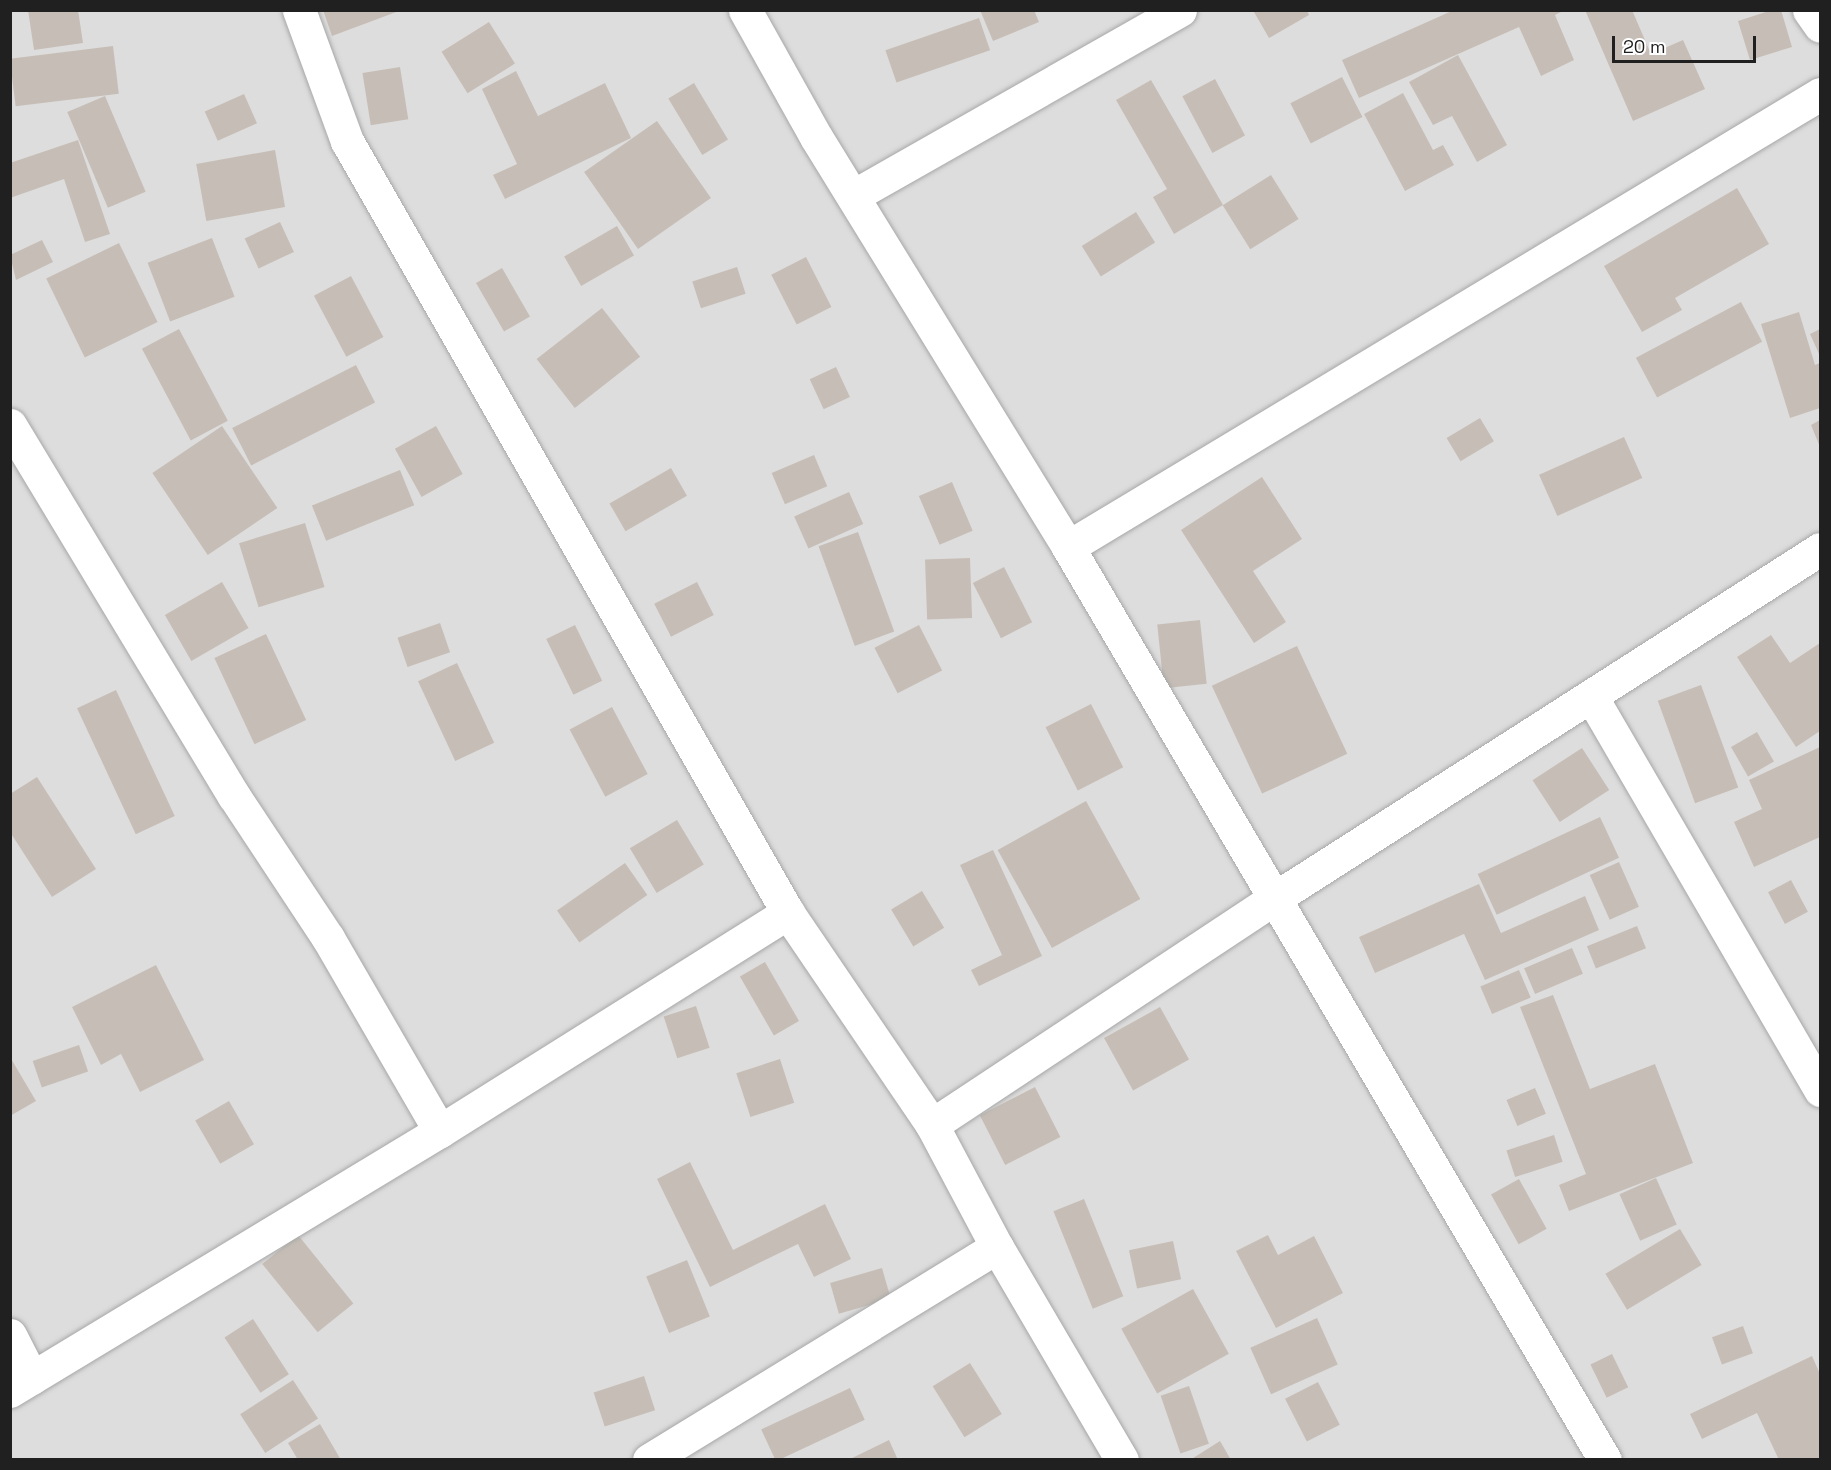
<!DOCTYPE html>
<html>
<head>
<meta charset="utf-8">
<style>
  body { margin:0 }
  #map { position:relative; width:1831px; height:1470px; overflow:hidden; background:#f1eee7; font-family:"Space Grotesk",sans-serif }
  div>[style] { position:absolute }
  .residential>* { inset:0; background:#dedddd; transform-origin:0 0 }
  .building>* { inset:0; background:#c6beb6; transform-origin:0 0 }
  .roads { filter:drop-shadow(0 0 2px #a7a7a7) drop-shadow(0 0 2px #a7a7a7) }
  .minor>* { height:33px; margin:-16.5px; padding:0 16.5px; transform-origin:16.5px; border-radius:16.5px; background:#fff }
  span { translate:-50% -50%; white-space:nowrap; text-align:center; line-height:1.15; -webkit-text-stroke:4.5px #fff; paint-order:stroke }
  .frame { position:absolute; inset:0; border:12px solid #202020; pointer-events:none }
  .scale { position:absolute; left:1612px; top:36px; width:144px; height:27px; box-sizing:border-box; border:3px solid #202020; border-top:0; padding-left:8px; font-size:18px; line-height:21px; white-space:nowrap; color:#202020; -webkit-text-stroke:4px #fff; paint-order:stroke }
</style>
</head>
<body>
<div id="map">
  <div class="residential">
    <div style="left:11px;top:11px;width:1809px;height:1448px"></div>
  </div>
  <div class="building">
    <div style="clip-path:polygon(28px 10px,78px 10px,83px 43px,34px 50px)"></div>
    <div style="clip-path:polygon(323px 10px,399px 10px,399px 11px,332px 36px)"></div>
    <div style="clip-path:polygon(980px 10px,1034px 10px,1039px 22px,993px 41px)"></div>
    <div style="clip-path:polygon(1257px 10px,1307px 10px,1309px 15px,1269px 38px,1254px 12px)"></div>
    <div style="clip-path:polygon(1454px 10px,1565px 10px,1555px 15px,1574px 60px,1541px 76px,1519px 27px,1359px 98px,1342px 60px)"></div>
    <div style="clip-path:polygon(1585px 10px,1632px 10px,1651px 54px,1683px 40px,1705px 89px,1633px 121px)"></div>
    <div style="clip-path:polygon(1772px 10px,1781px 10px,1792px 47px,1750px 60px,1738px 21px)"></div>
    <div style="left:979px;top:18px;width:34px;height:99px;rotate:71deg"></div>
    <div style="left:489px;top:22px;width:49px;height:56px;rotate:58deg"></div>
    <div style="left:113px;top:46px;width:48px;height:104px;rotate:83deg"></div>
    <div style="clip-path:polygon(1458px 55px,1507px 145px,1477px 162px,1452px 116px,1433px 125px,1409px 82px)"></div>
    <div style="left:400px;top:67px;width:53px;height:38px;rotate:81deg"></div>
    <div style="clip-path:polygon(516px 71px,538px 116px,605px 83px,631px 138px,505px 199px,493px 175px,517px 164px,482px 89px)"></div>
    <div style="left:1342px;top:77px;width:45px;height:58px;rotate:63deg"></div>
    <div style="left:1215px;top:79px;width:64px;height:37px;rotate:62deg"></div>
    <div style="clip-path:polygon(1151px 80px,1223px 205px,1174px 234px,1153px 197px,1167px 189px,1116px 100px)"></div>
    <div style="left:694px;top:83px;width:66px;height:30px;rotate:59deg"></div>
    <div style="clip-path:polygon(1403px 93px,1433px 150px,1443px 145px,1454px 165px,1405px 191px,1364px 114px)"></div>
    <div style="left:244px;top:94px;width:32px;height:43px;rotate:66deg"></div>
    <div style="left:105px;top:96px;width:104px;height:41px;rotate:67deg"></div>
    <div style="left:657px;top:121px;width:94px;height:89px;rotate:55deg"></div>
    <div style="clip-path:polygon(78px 140px,110px 234px,85px 242px,64px 179px,10px 198px,10px 163px)"></div>
    <div style="left:275px;top:150px;width:58px;height:80px;rotate:80deg"></div>
    <div style="left:1271px;top:175px;width:52px;height:57px;rotate:58deg"></div>
    <div style="clip-path:polygon(1737px 188px,1769px 244px,1675px 298px,1682px 310px,1642px 332px,1604px 266px)"></div>
    <div style="left:1136px;top:212px;width:36px;height:64px;rotate:58deg"></div>
    <div style="left:280px;top:222px;width:33px;height:39px;rotate:65deg"></div>
    <div style="left:617px;top:226px;width:34px;height:61px;rotate:60deg"></div>
    <div style="left:212px;top:238px;width:63px;height:69px;rotate:69deg"></div>
    <div style="clip-path:polygon(42px 240px,53px 262px,16px 280px,10px 255px)"></div>
    <div style="left:119px;top:243px;width:88px;height:81px;rotate:64deg"></div>
    <div style="left:806px;top:257px;width:56px;height:39px;rotate:63deg"></div>
    <div style="left:737px;top:267px;width:28px;height:47px;rotate:72deg"></div>
    <div style="left:502px;top:268px;width:56px;height:30px;rotate:60deg"></div>
    <div style="left:351px;top:276px;width:69px;height:42px;rotate:62deg"></div>
    <div style="left:1741px;top:302px;width:45px;height:119px;rotate:62deg"></div>
    <div style="left:602px;top:308px;width:62px;height:83px;rotate:52deg"></div>
    <div style="clip-path:polygon(1799px 312px,1815px 365px,1820px 363px,1820px 408px,1790px 418px,1761px 324px)"></div>
    <div style="left:179px;top:329px;width:104px;height:42px;rotate:62deg"></div>
    <div style="clip-path:polygon(1820px 329px,1820px 356px,1810px 334px)"></div>
    <div style="left:356px;top:365px;width:42px;height:139px;rotate:63deg"></div>
    <div style="left:836px;top:367px;width:33px;height:29px;rotate:65deg"></div>
    <div style="left:1480px;top:418px;width:27px;height:39px;rotate:59deg"></div>
    <div style="clip-path:polygon(1820px 420px,1820px 447px,1811px 425px)"></div>
    <div style="left:222px;top:426px;width:99px;height:84px;rotate:56deg"></div>
    <div style="left:436px;top:426px;width:55px;height:47px;rotate:61deg"></div>
    <div style="left:1624px;top:437px;width:45px;height:93px;rotate:66deg"></div>
    <div style="left:814px;top:455px;width:34px;height:46px;rotate:67deg"></div>
    <div style="left:671px;top:468px;width:32px;height:71px;rotate:60deg"></div>
    <div style="left:400px;top:470px;width:38px;height:95px;rotate:68deg"></div>
    <div style="clip-path:polygon(1262px 477px,1302px 539px,1253px 571px,1286px 622px,1254px 643px,1181px 530px)"></div>
    <div style="left:952px;top:482px;width:53px;height:36px;rotate:67deg"></div>
    <div style="left:849px;top:492px;width:35px;height:60px;rotate:66deg"></div>
    <div style="left:305px;top:523px;width:67px;height:69px;rotate:73deg"></div>
    <div style="left:858px;top:532px;width:106px;height:42px;rotate:70deg"></div>
    <div style="left:970px;top:558px;width:60px;height:45px;rotate:88deg"></div>
    <div style="left:1004px;top:567px;width:62px;height:35px;rotate:63deg"></div>
    <div style="left:222px;top:582px;width:53px;height:66px;rotate:60deg"></div>
    <div style="left:697px;top:582px;width:37px;height:48px;rotate:63deg"></div>
    <div style="left:1200px;top:620px;width:64px;height:43px;rotate:84deg"></div>
    <div style="left:440px;top:623px;width:31px;height:45px;rotate:71deg"></div>
    <div style="left:575px;top:625px;width:62px;height:32px;rotate:64deg"></div>
    <div style="left:919px;top:625px;width:51px;height:50px;rotate:63deg"></div>
    <div style="left:266px;top:634px;width:95px;height:57px;rotate:65deg"></div>
    <div style="clip-path:polygon(1771px 635px,1790px 663px,1820px 643px,1820px 731px,1796px 747px,1737px 657px)"></div>
    <div style="left:1297px;top:646px;width:119px;height:94px;rotate:65deg"></div>
    <div style="left:457px;top:663px;width:88px;height:43px;rotate:65deg"></div>
    <div style="left:1701px;top:685px;width:109px;height:46px;rotate:70deg"></div>
    <div style="left:116px;top:690px;width:139px;height:43px;rotate:65deg"></div>
    <div style="left:1091px;top:704px;width:71px;height:51px;rotate:63deg"></div>
    <div style="left:612px;top:707px;width:76px;height:48px;rotate:62deg"></div>
    <div style="left:1757px;top:732px;width:34px;height:30px;rotate:60deg"></div>
    <div style="clip-path:polygon(1820px 747px,1820px 837px,1754px 867px,1734px 822px,1762px 809px,1749px 780px)"></div>
    <div style="left:1582px;top:748px;width:50px;height:59px;rotate:57deg"></div>
    <div style="clip-path:polygon(37px 777px,96px 869px,52px 897px,10px 832px,10px 794px)"></div>
    <div style="left:1086px;top:801px;width:112px;height:101px;rotate:61deg"></div>
    <div style="left:1600px;top:817px;width:45px;height:135px;rotate:65deg"></div>
    <div style="left:677px;top:820px;width:52px;height:55px;rotate:59deg"></div>
    <div style="clip-path:polygon(993px 850px,1042px 956px,979px 986px,971px 970px,1002px 955px,960px 865px)"></div>
    <div style="left:1619px;top:862px;width:49px;height:32px;rotate:66deg"></div>
    <div style="left:625px;top:863px;width:39px;height:83px;rotate:55deg"></div>
    <div style="left:1791px;top:880px;width:36px;height:26px;rotate:62deg"></div>
    <div style="clip-path:polygon(1479px 884px,1501px 933px,1585px 896px,1599px 930px,1485px 980px,1464px 934px,1375px 973px,1359px 937px)"></div>
    <div style="left:922px;top:891px;width:43px;height:36px;rotate:59deg"></div>
    <div style="left:1637px;top:926px;width:24px;height:54px;rotate:68deg"></div>
    <div style="left:1572px;top:948px;width:28px;height:52px;rotate:67deg"></div>
    <div style="left:765px;top:962px;width:68px;height:29px;rotate:60deg"></div>
    <div style="clip-path:polygon(156px 965px,204px 1060px,140px 1092px,121px 1054px,101px 1065px,72px 1007px)"></div>
    <div style="left:1519px;top:970px;width:30px;height:42px;rotate:67deg"></div>
    <div style="clip-path:polygon(1553px 995px,1590px 1089px,1655px 1064px,1693px 1163px,1569px 1211px,1559px 1185px,1586px 1174px,1520px 1007px)"></div>
    <div style="left:696px;top:1006px;width:44px;height:34px;rotate:72deg"></div>
    <div style="left:1160px;top:1007px;width:60px;height:64px;rotate:61deg"></div>
    <div style="left:79px;top:1045px;width:28px;height:49px;rotate:71deg"></div>
    <div style="clip-path:polygon(10px 1057px,36px 1101px,10px 1116px)"></div>
    <div style="left:780px;top:1059px;width:46px;height:46px;rotate:72deg"></div>
    <div style="left:1035px;top:1087px;width:56px;height:62px;rotate:63deg"></div>
    <div style="left:1535px;top:1088px;width:28px;height:31px;rotate:67deg"></div>
    <div style="left:229px;top:1101px;width:50px;height:39px;rotate:60deg"></div>
    <div style="left:1554px;top:1135px;width:28px;height:50px;rotate:72deg"></div>
    <div style="clip-path:polygon(690px 1162px,733px 1250px,825px 1204px,851px 1259px,814px 1277px,798px 1244px,710px 1287px,657px 1179px)"></div>
    <div style="left:1656px;top:1178px;width:51px;height:40px;rotate:66deg"></div>
    <div style="left:1519px;top:1179px;width:57px;height:32px;rotate:61deg"></div>
    <div style="left:1084px;top:1199px;width:105px;height:33px;rotate:68deg"></div>
    <div style="left:1680px;top:1229px;width:42px;height:87px;rotate:59deg"></div>
    <div style="left:298px;top:1235px;width:88px;height:46px;rotate:51deg"></div>
    <div style="clip-path:polygon(1268px 1235px,1278px 1255px,1314px 1236px,1343px 1293px,1276px 1328px,1236px 1251px)"></div>
    <div style="left:1173px;top:1241px;width:39px;height:45px;rotate:78deg"></div>
    <div style="left:687px;top:1260px;width:61px;height:44px;rotate:68deg"></div>
    <div style="left:882px;top:1268px;width:32px;height:54px;rotate:74deg"></div>
    <div style="left:1193px;top:1289px;width:74px;height:82px;rotate:61deg"></div>
    <div style="left:1317px;top:1318px;width:51px;height:73px;rotate:66deg"></div>
    <div style="left:253px;top:1319px;width:66px;height:34px;rotate:57deg"></div>
    <div style="left:1743px;top:1326px;width:29px;height:33px;rotate:70deg"></div>
    <div style="left:1612px;top:1354px;width:37px;height:24px;rotate:64deg"></div>
    <div style="clip-path:polygon(1812px 1356px,1820px 1374px,1820px 1460px,1779px 1460px,1757px 1413px,1702px 1439px,1690px 1414px)"></div>
    <div style="left:970px;top:1363px;width:60px;height:44px;rotate:58deg"></div>
    <div style="left:644px;top:1376px;width:36px;height:53px;rotate:72deg"></div>
    <div style="left:293px;top:1380px;width:46px;height:63px;rotate:57deg"></div>
    <div style="left:1318px;top:1382px;width:48px;height:37px;rotate:63deg"></div>
    <div style="left:1189px;top:1386px;width:61px;height:30px;rotate:71deg"></div>
    <div style="left:850px;top:1388px;width:35px;height:98px;rotate:65deg"></div>
    <div style="clip-path:polygon(320px 1424px,341px 1460px,298px 1460px,288px 1443px)"></div>
    <div style="clip-path:polygon(889px 1440px,898px 1460px,848px 1460px)"></div>
    <div style="clip-path:polygon(1220px 1441px,1231px 1460px,1190px 1460px)"></div>
  </div>
  <div class="roads">
    <div class="minor">
      <div style="left:299px;top:10px;width:140px;rotate:69.9deg"></div>
      <div style="left:347px;top:141px;width:889px;rotate:60.26deg"></div>
      <div style="left:788px;top:913px;width:256px;rotate:55.8deg"></div>
      <div style="left:932px;top:1125px;width:138px;rotate:62deg"></div>
      <div style="left:997px;top:1247px;width:247px;rotate:59.6deg"></div>
      <div style="left:745px;top:10px;width:145px;rotate:60.8deg"></div>
      <div style="left:816px;top:137px;width:481px;rotate:58.4deg"></div>
      <div style="left:1068px;top:547px;width:878px;rotate:-31.06deg"></div>
      <div style="left:1809px;top:10px;width:19px;rotate:55deg"></div>
      <div style="left:853px;top:196px;width:376px;rotate:-29.6deg"></div>
      <div style="left:10px;top:425px;width:433px;rotate:58.9deg"></div>
      <div style="left:234px;top:796px;width:170px;rotate:56.5deg"></div>
      <div style="left:328px;top:938px;width:223px;rotate:59.9deg"></div>
      <div style="left:1068px;top:547px;width:1059px;rotate:59.54deg"></div>
      <div style="left:1591px;top:696px;width:456px;rotate:59.8deg"></div>
      <div style="left:932px;top:1125px;width:411px;rotate:-33.5deg"></div>
      <div style="left:1275px;top:898px;width:647px;rotate:-32.63deg"></div>
      <div style="left:10px;top:1335px;width:48px;rotate:62.9deg"></div>
      <div style="left:10px;top:1391px;width:502px;rotate:-31.16deg"></div>
      <div style="left:440px;top:1131px;width:411px;rotate:-32.1deg"></div>
      <div style="left:649px;top:1460px;width:408px;rotate:-31.5deg"></div>
    </div>
  </div>
  <div class="frame"></div>
  <div class="scale">20 m</div>
</div>
</body>
</html>
